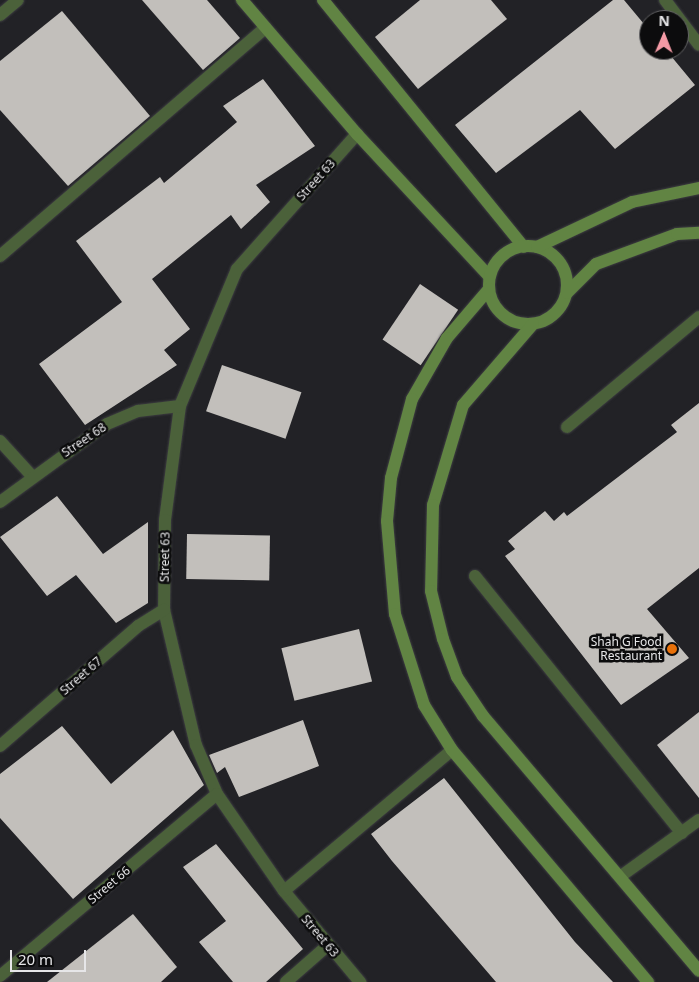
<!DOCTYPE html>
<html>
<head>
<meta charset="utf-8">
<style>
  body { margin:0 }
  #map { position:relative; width:699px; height:982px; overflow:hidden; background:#222226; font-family:"Noto Sans",sans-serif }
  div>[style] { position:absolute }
  .building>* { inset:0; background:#c2bfbb; transform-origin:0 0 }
  .roads { filter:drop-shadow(0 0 1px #3d3d41) drop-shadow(0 0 1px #3d3d41) }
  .lane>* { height:12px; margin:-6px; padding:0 6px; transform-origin:6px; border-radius:6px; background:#4b613a }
  .street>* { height:12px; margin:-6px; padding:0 6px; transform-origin:6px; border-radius:6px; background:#4b613a }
  .secondary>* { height:12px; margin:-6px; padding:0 6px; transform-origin:6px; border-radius:6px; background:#618443 }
  .secondary>.ring { margin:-6px; padding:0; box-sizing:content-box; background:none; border:12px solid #618443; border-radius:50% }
  .dots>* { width:14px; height:14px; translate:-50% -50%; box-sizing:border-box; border:2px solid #0c0c0d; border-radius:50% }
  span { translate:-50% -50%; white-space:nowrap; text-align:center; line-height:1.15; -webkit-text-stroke:5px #0c0c0d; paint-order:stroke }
  .street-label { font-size:12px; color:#e6e6e8 }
  .poi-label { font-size:12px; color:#e6e6e8 }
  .right { translate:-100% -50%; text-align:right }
  .north { position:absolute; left:639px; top:10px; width:50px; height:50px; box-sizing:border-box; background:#0c0c0d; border:1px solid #636365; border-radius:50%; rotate:1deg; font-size:14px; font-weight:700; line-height:20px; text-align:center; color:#e6e6e8 }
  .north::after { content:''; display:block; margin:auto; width:18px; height:22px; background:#f49aa5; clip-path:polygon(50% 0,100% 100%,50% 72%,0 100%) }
  .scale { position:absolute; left:10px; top:950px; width:76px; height:22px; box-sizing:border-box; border:2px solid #e6e6e8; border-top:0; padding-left:6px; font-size:15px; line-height:18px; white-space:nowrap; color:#e6e6e8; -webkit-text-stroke:4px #0c0c0d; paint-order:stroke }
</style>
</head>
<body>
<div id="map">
  <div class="building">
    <div style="clip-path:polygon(142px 0,207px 0,240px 38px,203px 70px)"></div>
    <div style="clip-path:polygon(420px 0,491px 0,507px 19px,418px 89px,375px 37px)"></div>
    <div style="clip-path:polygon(613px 0,624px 0,649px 30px,649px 50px,666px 50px,695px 85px,615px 149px,580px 110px,496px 173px,455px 125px)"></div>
    <div style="clip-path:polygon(62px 11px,150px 116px,68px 186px,0 110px,0 61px)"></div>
    <div style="clip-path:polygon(263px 79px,315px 146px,256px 185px,270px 202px,241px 229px,231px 215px,152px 279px,190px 329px,164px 350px,177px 365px,85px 425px,39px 364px,122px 302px,76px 241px,160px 177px,164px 183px,237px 122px,223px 106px)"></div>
    <div style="left:420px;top:284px;width:46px;height:67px;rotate:34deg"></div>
    <div style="left:222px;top:365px;width:84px;height:49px;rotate:19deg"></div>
    <div style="clip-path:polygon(699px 403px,699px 568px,647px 609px,689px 658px,621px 705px,505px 556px,515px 549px,508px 541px,545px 511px,554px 521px,564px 512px,567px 516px,677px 432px,671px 425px)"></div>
    <div style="clip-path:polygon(57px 496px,103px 554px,148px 522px,148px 603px,116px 623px,76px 575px,47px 596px,0 537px)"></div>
    <div style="left:187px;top:534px;width:83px;height:45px;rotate:1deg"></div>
    <div style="left:359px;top:629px;width:54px;height:80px;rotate:76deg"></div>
    <div style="clip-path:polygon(699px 712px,699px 798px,657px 745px)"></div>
    <div style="clip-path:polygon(303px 720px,319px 766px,239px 797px,225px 767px,217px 773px,209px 755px)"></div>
    <div style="clip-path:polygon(62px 726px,111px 784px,173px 730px,204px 785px,73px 899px,0 818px,0 774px)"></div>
    <div style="clip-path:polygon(444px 778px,575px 942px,613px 982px,496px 982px,392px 861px,371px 834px)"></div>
    <div style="clip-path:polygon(216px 844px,303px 949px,266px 982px,233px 982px,199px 942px,226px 921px,183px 867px)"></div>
    <div style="clip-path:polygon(133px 914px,177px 967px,161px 982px,47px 982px)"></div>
  </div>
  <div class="roads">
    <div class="lane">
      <div style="left:567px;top:427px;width:172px;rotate:-39.8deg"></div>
      <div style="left:475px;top:576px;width:330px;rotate:51.2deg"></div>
    </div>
    <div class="street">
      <div style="left:665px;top:0;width:56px;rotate:52.9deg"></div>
      <div style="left:0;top:15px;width:23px;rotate:-40deg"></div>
      <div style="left:357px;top:134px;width:181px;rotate:131.6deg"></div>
      <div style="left:237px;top:269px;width:148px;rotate:112.6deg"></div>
      <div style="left:180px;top:406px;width:115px;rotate:97.5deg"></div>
      <div style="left:165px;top:520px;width:90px;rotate:90.6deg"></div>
      <div style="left:164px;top:610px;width:139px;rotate:76.7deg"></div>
      <div style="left:196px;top:745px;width:53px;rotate:66.8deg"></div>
      <div style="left:217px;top:794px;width:118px;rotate:55.4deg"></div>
      <div style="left:284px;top:891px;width:119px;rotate:50.1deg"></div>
      <div style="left:0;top:256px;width:350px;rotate:-40.7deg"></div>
      <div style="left:0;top:441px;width:47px;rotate:47.6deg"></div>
      <div style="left:0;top:502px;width:132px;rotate:-36.1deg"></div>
      <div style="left:107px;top:424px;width:34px;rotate:-23deg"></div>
      <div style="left:138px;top:411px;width:42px;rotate:-6.8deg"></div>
      <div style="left:0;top:746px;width:183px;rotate:-41deg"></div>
      <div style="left:138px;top:626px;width:31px;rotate:-32deg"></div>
      <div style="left:621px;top:876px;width:96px;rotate:-35.7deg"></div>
      <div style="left:284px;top:891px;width:219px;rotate:-40deg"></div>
      <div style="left:0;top:976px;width:283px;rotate:-40deg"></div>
      <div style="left:286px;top:982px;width:55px;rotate:-41.3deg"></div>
    </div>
    <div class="secondary">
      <div style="left:242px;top:0;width:177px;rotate:49.4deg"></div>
      <div style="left:357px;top:134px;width:195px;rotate:47.1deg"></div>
      <div style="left:323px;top:0;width:318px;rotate:50.9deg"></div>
      <div class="ring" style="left:489px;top:246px;width:66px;height:66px"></div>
      <div style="left:537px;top:247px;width:105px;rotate:-25.3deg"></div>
      <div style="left:632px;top:202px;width:68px;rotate:-11.8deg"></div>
      <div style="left:489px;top:289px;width:65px;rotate:130.6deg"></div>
      <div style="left:447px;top:338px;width:70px;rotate:119.8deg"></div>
      <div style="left:412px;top:399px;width:82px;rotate:104.9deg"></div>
      <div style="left:391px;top:478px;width:43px;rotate:95.3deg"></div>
      <div style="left:387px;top:521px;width:93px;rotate:85.1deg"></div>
      <div style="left:395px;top:614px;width:96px;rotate:72.3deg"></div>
      <div style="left:424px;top:705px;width:53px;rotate:58.1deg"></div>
      <div style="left:452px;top:750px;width:304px;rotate:49.8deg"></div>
      <div style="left:567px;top:293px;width:41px;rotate:-45deg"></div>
      <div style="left:596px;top:264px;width:86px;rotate:-20.3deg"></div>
      <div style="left:677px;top:234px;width:22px;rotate:-3deg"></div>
      <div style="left:533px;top:324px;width:107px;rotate:130.8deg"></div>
      <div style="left:463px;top:405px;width:104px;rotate:106.7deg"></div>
      <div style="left:433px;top:505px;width:86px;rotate:91.3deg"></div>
      <div style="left:431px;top:591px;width:49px;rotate:76deg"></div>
      <div style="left:443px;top:639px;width:40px;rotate:69.8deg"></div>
      <div style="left:457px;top:677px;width:47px;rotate:56.3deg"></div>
      <div style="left:483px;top:716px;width:334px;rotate:49.7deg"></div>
    </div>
  </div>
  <div class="dots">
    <div style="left:672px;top:649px;background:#e8710a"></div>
  </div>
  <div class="street-label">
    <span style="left:316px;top:180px;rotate:-48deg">Street 63</span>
    <span style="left:84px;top:440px;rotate:-34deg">Street 68</span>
    <span style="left:165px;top:557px;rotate:-89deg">Street 63</span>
    <span style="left:81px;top:676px;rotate:-41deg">Street 67</span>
    <span style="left:109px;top:885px;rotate:-40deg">Street 66</span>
    <span style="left:320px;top:936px;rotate:50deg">Street 63</span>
  </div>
  <div class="poi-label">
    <span class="right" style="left:662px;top:649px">Shah G Food<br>Restaurant</span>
  </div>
  <div class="north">N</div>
  <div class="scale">20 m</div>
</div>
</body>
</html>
